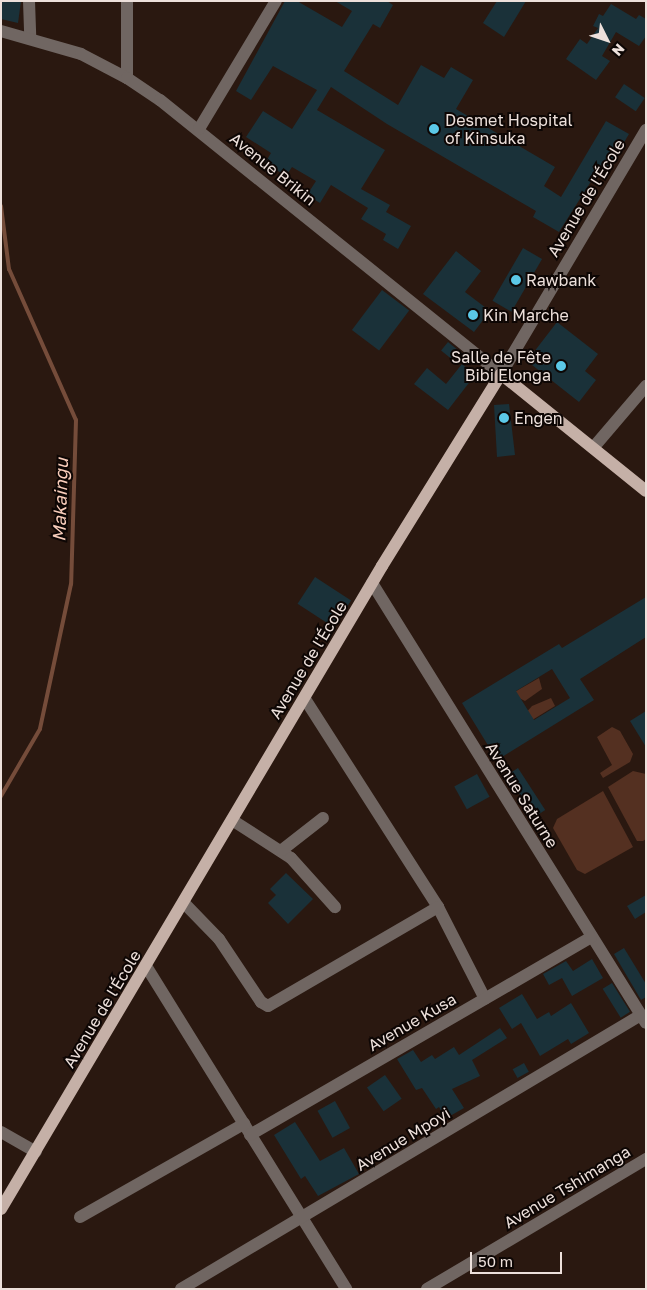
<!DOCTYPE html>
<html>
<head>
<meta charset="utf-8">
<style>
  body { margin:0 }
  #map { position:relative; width:647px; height:1290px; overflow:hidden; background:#2a1810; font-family:"Golos Text",sans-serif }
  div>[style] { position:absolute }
  .green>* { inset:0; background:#543021 }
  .stream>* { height:4px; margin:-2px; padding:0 2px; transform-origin:2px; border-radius:2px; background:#754c3a }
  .building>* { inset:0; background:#1a3139; transform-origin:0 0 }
  .minor>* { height:12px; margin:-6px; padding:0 6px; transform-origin:6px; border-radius:6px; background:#706662 }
  .major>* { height:12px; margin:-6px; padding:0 6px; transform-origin:6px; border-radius:6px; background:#c5b0a7 }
  .dots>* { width:14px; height:14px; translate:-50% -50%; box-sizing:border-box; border:2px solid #0d0604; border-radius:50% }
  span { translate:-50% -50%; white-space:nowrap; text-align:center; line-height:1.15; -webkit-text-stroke:4px #0d0604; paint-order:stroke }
  .poi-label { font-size:16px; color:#ede0db }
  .left { translate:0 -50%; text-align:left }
  .right { translate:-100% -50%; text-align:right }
  .street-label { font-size:16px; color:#ede0db }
  .water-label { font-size:18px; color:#f9cdbb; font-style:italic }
  .frame { position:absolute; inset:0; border:2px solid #ede0db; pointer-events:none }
  .north { position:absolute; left:582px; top:15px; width:50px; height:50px; -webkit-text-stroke:4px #0d0604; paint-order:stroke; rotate:131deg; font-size:14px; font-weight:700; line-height:20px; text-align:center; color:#ede0db }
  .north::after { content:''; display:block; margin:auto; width:18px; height:22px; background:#ede0db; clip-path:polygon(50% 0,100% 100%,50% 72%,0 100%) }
  .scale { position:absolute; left:470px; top:1252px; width:92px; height:22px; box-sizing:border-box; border:2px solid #ede0db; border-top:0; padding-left:6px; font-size:15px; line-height:18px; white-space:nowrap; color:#ede0db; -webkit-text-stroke:4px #0d0604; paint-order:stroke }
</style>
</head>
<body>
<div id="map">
  <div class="green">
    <div style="clip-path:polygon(539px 678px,542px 689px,525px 701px,511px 694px)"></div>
    <div style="clip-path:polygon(551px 698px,555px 706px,529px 722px,524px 715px,532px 706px)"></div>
    <div style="clip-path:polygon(612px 727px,620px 731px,633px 754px,630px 762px,603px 778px,600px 773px,612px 765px,597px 737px)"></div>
    <div style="clip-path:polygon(633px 771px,646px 774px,646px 839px,643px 841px,637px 841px,608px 787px)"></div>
    <div style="clip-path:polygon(603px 791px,633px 847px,585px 874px,577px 870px,553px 828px,557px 819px)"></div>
  </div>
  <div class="stream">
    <div style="left:1px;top:206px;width:64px;rotate:82.8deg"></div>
    <div style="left:9px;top:269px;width:165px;rotate:66.1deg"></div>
    <div style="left:76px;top:420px;width:164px;rotate:91.7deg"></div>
    <div style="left:71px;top:584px;width:148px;rotate:102.1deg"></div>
    <div style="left:40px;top:729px;width:78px;rotate:120.2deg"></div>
  </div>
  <div class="building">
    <div style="clip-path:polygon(1px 1px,21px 1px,18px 23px,1px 19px)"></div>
    <div style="clip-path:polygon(285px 1px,297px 1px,342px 27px,352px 11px,335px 1px,387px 1px,393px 5px,380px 28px,373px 24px,344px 71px,398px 105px,421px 65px,444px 78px,451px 67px,473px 80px,456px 109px,555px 167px,544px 186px,561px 197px,606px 121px,629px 134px,604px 176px,597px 172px,559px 232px,533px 217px,536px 211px,387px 124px,331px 87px,317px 110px,385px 150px,361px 189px,390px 205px,386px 212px,411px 226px,398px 249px,383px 240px,386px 234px,361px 219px,368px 208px,331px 185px,320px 203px,307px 195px,316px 181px,292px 167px,286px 176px,265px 163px,271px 153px,246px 137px,263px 111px,292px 129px,317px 90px,273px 66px,251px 100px,236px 91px)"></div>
    <div style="clip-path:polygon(497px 1px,526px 1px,504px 37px,483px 23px)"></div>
    <div style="clip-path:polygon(611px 4px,636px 19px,639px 15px,646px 19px,646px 36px,639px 46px,616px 32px,602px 56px,610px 61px,596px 80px,566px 59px,580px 39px,587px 44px,598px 28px,593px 26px,599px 14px,603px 16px)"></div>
    <div style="left:624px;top:84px;width:25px;height:16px;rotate:34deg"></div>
    <div style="left:523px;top:248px;width:22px;height:61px;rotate:30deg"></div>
    <div style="clip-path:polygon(456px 251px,481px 271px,465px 292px,490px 311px,474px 332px,423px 294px)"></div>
    <div style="left:382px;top:290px;width:34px;height:50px;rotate:37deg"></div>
    <div style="clip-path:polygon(557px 322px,598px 354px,585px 371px,596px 380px,579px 402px,527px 361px)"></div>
    <div style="left:448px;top:342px;width:21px;height:11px;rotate:39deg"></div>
    <div style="clip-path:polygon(462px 364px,475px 375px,448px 410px,414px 384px,427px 368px,446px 384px)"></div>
    <div style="clip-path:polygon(509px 404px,515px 455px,497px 457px,494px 405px)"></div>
    <div style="left:315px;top:577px;width:43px;height:32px;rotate:33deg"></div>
    <div style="clip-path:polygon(evenodd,646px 597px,646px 637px,580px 679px,594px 700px,497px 760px,462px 703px,559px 644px,562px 648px,646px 597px,552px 669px,570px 698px,534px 720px,516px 691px,552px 669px)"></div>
    <div style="clip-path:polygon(646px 711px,646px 747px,630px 721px)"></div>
    <div style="left:518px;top:768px;width:50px;height:13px;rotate:57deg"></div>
    <div style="left:477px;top:774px;width:26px;height:26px;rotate:61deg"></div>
    <div style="clip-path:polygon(286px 873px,313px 899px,288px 924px,268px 903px,276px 895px,270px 889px)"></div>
    <div style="clip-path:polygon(646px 895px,646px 912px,635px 919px,627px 906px)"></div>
    <div style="clip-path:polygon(624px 948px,646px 984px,646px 997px,641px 1000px,614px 954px)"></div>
    <div style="clip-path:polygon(592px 959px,603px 978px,572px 996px,562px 978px,549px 985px,543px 974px,566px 961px,573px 971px)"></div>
    <div style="left:612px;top:983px;width:34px;height:11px;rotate:58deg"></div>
    <div style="clip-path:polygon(522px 994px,537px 1019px,549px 1012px,551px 1016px,571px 1003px,589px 1033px,571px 1044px,568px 1039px,540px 1056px,521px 1023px,512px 1029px,499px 1008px)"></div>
    <div style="clip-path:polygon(500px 1028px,507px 1038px,472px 1060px,480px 1076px,452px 1089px,464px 1108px,450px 1116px,446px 1110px,442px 1112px,439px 1107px,436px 1109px,422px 1088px,416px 1090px,397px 1059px,413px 1050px,421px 1062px,432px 1055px,435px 1059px,454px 1047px,459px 1055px)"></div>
    <div style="left:524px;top:1063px;width:10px;height:13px;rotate:61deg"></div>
    <div style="left:385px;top:1075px;width:29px;height:22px;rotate:55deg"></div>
    <div style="left:335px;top:1101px;width:31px;height:20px;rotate:61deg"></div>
    <div style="clip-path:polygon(295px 1122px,320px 1161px,344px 1148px,359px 1174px,318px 1196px,305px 1176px,301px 1179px,274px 1135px)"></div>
  </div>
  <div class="minor">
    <div style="left:29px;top:1px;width:36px;rotate:88deg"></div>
    <div style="left:127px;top:1px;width:77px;rotate:90deg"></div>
    <div style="left:1px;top:31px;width:83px;rotate:16deg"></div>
    <div style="left:81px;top:54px;width:52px;rotate:27.6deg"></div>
    <div style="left:127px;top:78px;width:40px;rotate:34deg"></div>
    <div style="left:160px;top:100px;width:437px;rotate:38.8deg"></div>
    <div style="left:501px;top:374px;width:284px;rotate:-59.3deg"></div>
    <div style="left:199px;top:129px;width:149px;rotate:-59deg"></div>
    <div style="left:593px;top:448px;width:82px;rotate:-49.5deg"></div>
    <div style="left:372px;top:583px;width:518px;rotate:58.09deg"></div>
    <div style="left:305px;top:699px;width:247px;rotate:57.4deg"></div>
    <div style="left:438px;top:907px;width:103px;rotate:62.9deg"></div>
    <div style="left:232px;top:820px;width:70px;rotate:32.8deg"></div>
    <div style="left:291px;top:858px;width:66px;rotate:48.1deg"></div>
    <div style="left:282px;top:850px;width:52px;rotate:-38deg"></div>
    <div style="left:184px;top:903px;width:50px;rotate:45.8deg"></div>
    <div style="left:219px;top:939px;width:76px;rotate:56.3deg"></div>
    <div style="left:261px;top:1002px;width:8px;rotate:30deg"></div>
    <div style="left:268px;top:1006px;width:197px;rotate:-30.2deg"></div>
    <div style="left:146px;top:966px;width:380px;rotate:58.2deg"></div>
    <div style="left:1px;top:1132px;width:40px;rotate:29.7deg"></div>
    <div style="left:250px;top:1135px;width:394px;rotate:-30.1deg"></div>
    <div style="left:80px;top:1217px;width:189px;rotate:-29.6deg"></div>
    <div style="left:181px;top:1289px;width:535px;rotate:-30.78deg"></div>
    <div style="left:427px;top:1289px;width:255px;rotate:-30.7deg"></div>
  </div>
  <div class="major">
    <div style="left:1px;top:1209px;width:747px;rotate:-59.35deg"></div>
    <div style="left:382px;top:566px;width:226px;rotate:-58.2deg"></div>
    <div style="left:501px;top:374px;width:186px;rotate:38.9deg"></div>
  </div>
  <div class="dots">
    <div style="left:434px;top:129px;background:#5bc8e7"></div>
    <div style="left:516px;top:280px;background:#5bc8e7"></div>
    <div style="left:473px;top:315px;background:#5bc8e7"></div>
    <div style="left:561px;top:366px;background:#5bc8e7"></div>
    <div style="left:504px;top:418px;background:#5bc8e7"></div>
  </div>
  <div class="poi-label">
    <span class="left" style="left:445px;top:129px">Desmet Hospital<br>of Kinsuka</span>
    <span class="left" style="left:526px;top:280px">Rawbank</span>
    <span class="left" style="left:483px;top:315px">Kin Marche</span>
    <span class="right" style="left:551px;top:366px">Salle de Fête<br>Bibi Elonga</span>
    <span class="left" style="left:514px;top:418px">Engen</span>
  </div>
  <div class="street-label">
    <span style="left:273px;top:169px;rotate:39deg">Avenue Brikin</span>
    <span style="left:586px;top:198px;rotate:-59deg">Avenue de l'École</span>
    <span style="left:308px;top:660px;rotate:-59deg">Avenue de l'École</span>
    <span style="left:522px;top:795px;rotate:58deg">Avenue Saturne</span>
    <span style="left:102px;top:1009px;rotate:-59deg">Avenue de l'École</span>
    <span style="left:412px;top:1022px;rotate:-30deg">Avenue Kusa</span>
    <span style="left:403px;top:1139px;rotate:-31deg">Avenue Mpoyi</span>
    <span style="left:567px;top:1187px;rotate:-31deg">Avenue Tshimanga</span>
  </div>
  <div class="water-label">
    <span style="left:60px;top:500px;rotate:-88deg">Makaingu</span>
  </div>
  <div class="frame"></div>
  <div class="north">N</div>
  <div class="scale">50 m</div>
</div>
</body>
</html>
